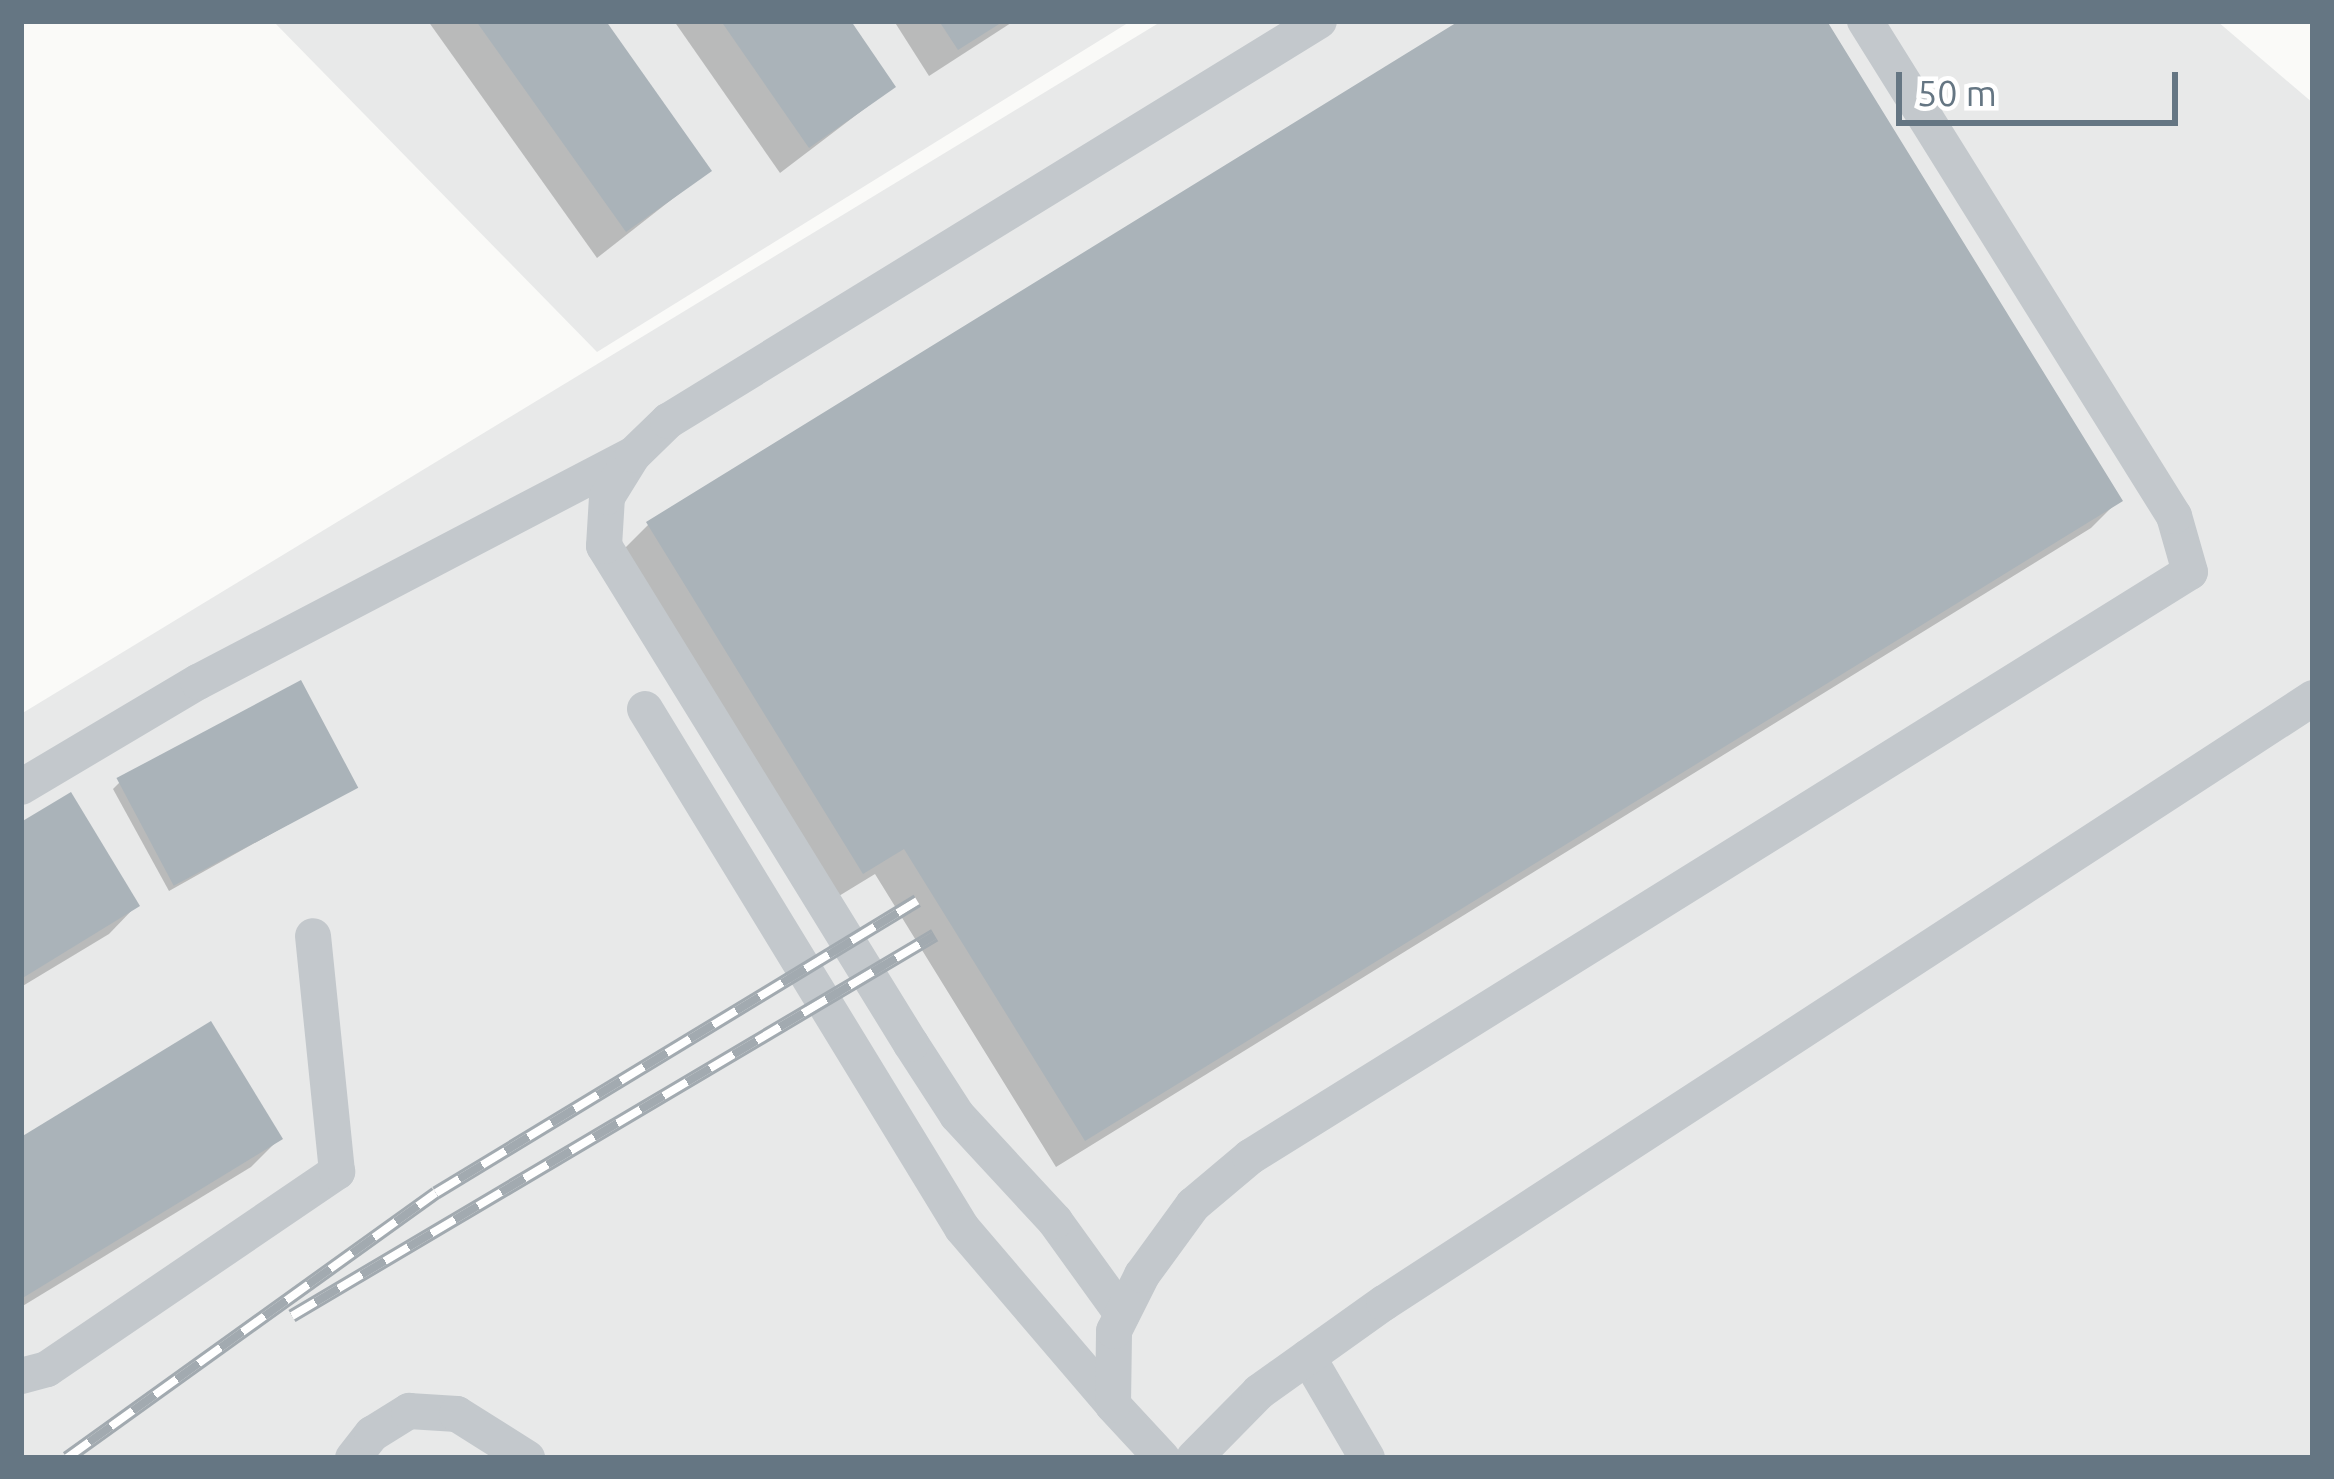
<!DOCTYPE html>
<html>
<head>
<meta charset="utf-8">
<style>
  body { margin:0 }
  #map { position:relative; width:2334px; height:1479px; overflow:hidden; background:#fafaf8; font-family:Ubuntu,sans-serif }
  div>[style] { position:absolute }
  .built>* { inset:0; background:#e8e9e9 }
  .shadow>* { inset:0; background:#0003 }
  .building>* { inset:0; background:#aab3b9; transform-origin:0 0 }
  .minor>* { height:36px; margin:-18px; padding:0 18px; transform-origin:18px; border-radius:18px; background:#c3c8cc }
  .rail>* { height:14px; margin-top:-7px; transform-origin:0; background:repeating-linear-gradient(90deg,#fff 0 27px,#a2aab0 0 54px); box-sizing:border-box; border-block:3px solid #a2aab0 }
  span { translate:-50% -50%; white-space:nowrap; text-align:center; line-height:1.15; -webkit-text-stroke:12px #fff; paint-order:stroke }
  .frame { position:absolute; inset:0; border:24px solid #657683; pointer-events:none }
  .scale { position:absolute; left:1896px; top:72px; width:282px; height:54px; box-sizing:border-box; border:6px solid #657683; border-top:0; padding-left:15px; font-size:36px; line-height:42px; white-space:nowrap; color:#657683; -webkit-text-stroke:9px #fff; paint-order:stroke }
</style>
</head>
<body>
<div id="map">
  <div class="built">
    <div style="clip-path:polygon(273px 21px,1131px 21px,597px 352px)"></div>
    <div style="clip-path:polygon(1162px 21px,2217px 21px,2313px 103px,2313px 1458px,21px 1458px,21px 714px)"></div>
  </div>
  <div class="shadow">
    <div style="clip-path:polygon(428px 21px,602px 21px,708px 171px,597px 258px)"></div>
    <div style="clip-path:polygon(674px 21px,847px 21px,893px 87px,780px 173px)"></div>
    <div style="clip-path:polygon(894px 21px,1014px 21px,929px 76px)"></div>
    <div style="clip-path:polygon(1465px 21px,1823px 21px,2119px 500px,2091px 528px,1056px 1167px,875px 874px,834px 899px,620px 553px,648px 525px)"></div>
    <div style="clip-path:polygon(119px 783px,355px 787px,169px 891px,113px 789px)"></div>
    <div style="clip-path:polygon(21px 826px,136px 906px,109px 934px,21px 987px)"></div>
    <div style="clip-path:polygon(279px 1139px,251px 1167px,21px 1307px,21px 1140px)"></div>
  </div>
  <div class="building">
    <div style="clip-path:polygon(476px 21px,606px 21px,712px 171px,626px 232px)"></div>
    <div style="clip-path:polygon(721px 21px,851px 21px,896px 87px,809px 148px)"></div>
    <div style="clip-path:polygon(939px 21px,1004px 21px,958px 50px)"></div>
    <div style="clip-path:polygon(1459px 21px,1827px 21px,2123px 501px,1085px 1141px,904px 849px,863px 874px,646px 522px)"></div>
    <div style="left:301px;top:680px;width:122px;height:209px;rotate:62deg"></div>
    <div style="clip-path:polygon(71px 792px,140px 906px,21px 979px,21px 822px)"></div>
    <div style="clip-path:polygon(211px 1021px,283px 1139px,21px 1299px,21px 1137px)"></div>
  </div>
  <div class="minor">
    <div style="left:645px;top:709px;width:608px;rotate:58.58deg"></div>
    <div style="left:962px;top:1228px;width:233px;rotate:49.5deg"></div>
    <div style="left:21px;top:787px;width:206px;rotate:-30.7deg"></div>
    <div style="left:198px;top:682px;width:491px;rotate:-27.6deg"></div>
    <div style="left:1122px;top:1314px;width:115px;rotate:-125.8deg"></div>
    <div style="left:1055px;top:1221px;width:144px;rotate:-132.8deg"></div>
    <div style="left:957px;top:1115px;width:85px;rotate:-122.9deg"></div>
    <div style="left:911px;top:1044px;width:585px;rotate:-121.65deg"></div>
    <div style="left:604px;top:546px;width:49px;rotate:-86.5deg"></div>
    <div style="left:607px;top:497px;width:49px;rotate:-58.2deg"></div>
    <div style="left:633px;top:455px;width:49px;rotate:-44.2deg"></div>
    <div style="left:668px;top:421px;width:764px;rotate:-31.57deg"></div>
    <div style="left:1308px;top:1357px;width:117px;rotate:59.7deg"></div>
    <div style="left:21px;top:1376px;width:27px;rotate:-15deg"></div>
    <div style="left:47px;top:1369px;width:351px;rotate:-34.2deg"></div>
    <div style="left:337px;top:1172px;width:237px;rotate:-95.8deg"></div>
    <div style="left:353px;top:1458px;width:31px;rotate:-52deg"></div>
    <div style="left:372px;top:1434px;width:44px;rotate:-31.9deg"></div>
    <div style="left:409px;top:1411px;width:48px;rotate:3.6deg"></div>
    <div style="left:457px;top:1414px;width:83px;rotate:32.2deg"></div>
    <div style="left:1162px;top:1458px;width:72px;rotate:-132.8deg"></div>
    <div style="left:1113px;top:1405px;width:74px;rotate:-89.2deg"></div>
    <div style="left:1114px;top:1331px;width:63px;rotate:-63.4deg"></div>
    <div style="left:1142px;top:1275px;width:87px;rotate:-53.9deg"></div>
    <div style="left:1193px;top:1205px;width:75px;rotate:-40.1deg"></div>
    <div style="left:1250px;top:1157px;width:1107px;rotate:-31.9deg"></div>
    <div style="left:2190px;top:572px;width:58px;rotate:-105.9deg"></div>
    <div style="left:2174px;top:516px;width:584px;rotate:-121.97deg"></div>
    <div style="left:1194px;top:1458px;width:93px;rotate:-45.4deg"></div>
    <div style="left:1259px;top:1392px;width:153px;rotate:-35.5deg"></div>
    <div style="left:1384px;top:1303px;width:1109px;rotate:-33.07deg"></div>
  </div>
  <div class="rail">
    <div style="left:292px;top:1316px;width:747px;rotate:-30.65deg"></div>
    <div style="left:67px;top:1458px;width:454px;rotate:-35.7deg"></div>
    <div style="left:436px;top:1193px;width:563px;rotate:-31.26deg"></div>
  </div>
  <div class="frame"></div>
  <div class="scale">50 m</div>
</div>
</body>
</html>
